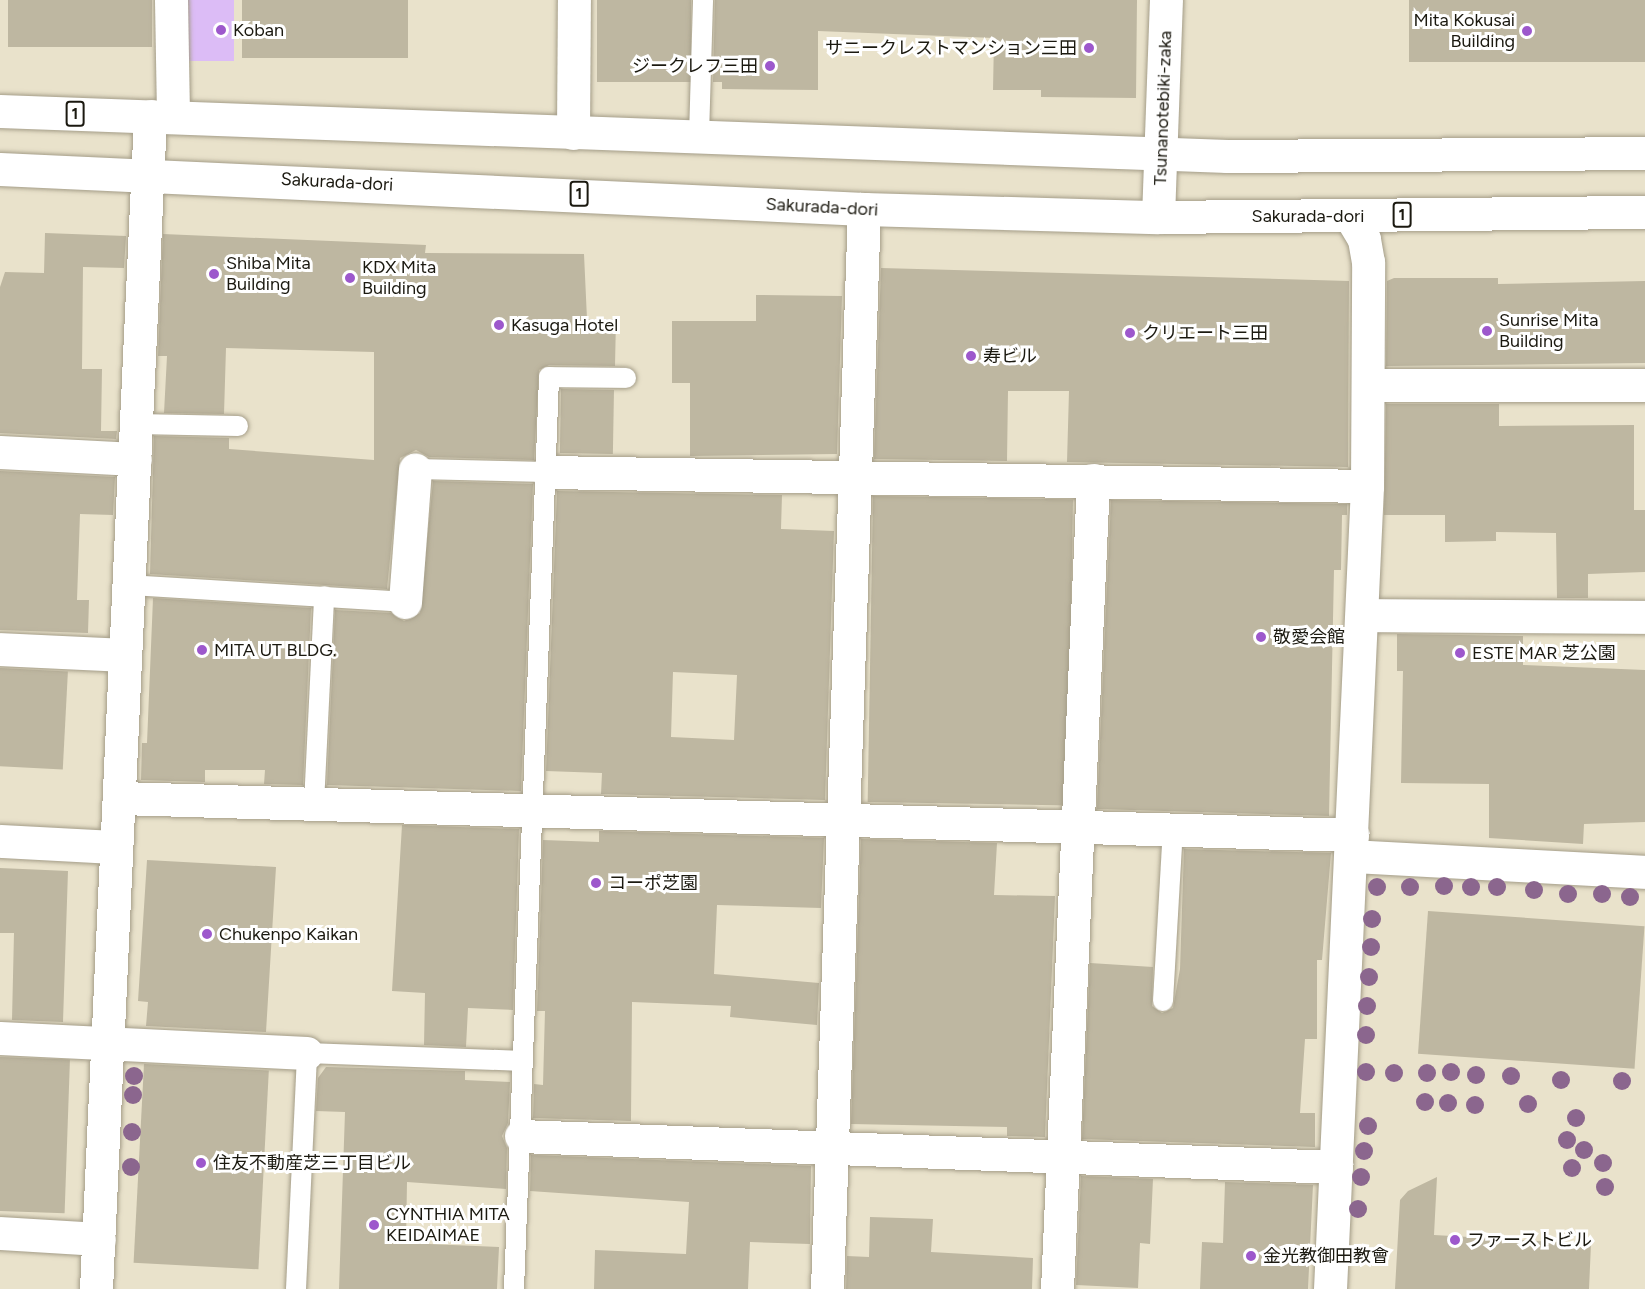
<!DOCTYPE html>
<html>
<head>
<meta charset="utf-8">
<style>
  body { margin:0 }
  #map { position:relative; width:1645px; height:1289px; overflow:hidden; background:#e9e2cb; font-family:Figtree,"Noto Sans JP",sans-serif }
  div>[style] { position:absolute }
  .green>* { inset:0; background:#dcbcf6; transform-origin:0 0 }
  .building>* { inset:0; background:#beb7a1; transform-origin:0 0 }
  .roads { filter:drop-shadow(0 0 2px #a49d88) drop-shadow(0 0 2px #a49d88) }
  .lane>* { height:20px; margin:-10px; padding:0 10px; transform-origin:10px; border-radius:10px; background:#fff }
  .street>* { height:33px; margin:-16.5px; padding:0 16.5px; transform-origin:16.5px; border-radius:16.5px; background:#fff }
  .secondary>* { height:33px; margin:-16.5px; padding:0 16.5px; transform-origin:16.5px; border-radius:16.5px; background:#fff }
  .highway>* { height:33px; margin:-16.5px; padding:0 16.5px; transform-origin:16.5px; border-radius:16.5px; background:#fff }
  .trees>* { width:18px; height:18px; margin:-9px; border-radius:50%; background:#8b668e }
  .dots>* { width:16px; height:16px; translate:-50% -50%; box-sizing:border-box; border:3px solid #fff; border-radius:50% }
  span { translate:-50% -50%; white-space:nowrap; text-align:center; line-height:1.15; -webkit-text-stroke:6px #fff; paint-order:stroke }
  .shield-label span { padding:2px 4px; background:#fff; border:2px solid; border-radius:4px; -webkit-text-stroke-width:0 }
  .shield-label { font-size:16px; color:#1b1910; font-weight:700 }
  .poi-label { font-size:18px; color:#1b1910 }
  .right { translate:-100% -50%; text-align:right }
  .left { translate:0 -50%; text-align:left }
  .street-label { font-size:18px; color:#1b1910 }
</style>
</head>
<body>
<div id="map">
  <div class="green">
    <div style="left:164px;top:0;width:70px;height:61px"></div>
  </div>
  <div class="building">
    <div style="left:8px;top:0;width:144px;height:47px"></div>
    <div style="left:242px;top:0;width:166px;height:58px"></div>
    <div style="left:597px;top:0;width:94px;height:82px"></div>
    <div style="clip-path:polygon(715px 0,1137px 0,1136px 98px,1041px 97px,1041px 90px,993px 90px,994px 38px,818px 31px,818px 90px,722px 89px,722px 82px,713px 82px)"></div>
    <div style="left:1409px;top:0;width:236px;height:62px"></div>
    <div style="clip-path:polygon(45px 233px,126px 236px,124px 268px,83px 267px,82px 369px,102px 369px,101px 431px,117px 431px,116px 439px,0 433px,0 287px,5px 272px,44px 273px)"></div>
    <div style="clip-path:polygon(163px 234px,426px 245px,425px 253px,584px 254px,587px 319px,616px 319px,615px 366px,549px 365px,539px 370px,534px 460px,429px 457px,416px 450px,400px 458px,387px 589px,150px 574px,154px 436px,229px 438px,229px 449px,374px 460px,374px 352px,226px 348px,224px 414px,164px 413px,167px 356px,158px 356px)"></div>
    <div style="clip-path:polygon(881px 268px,1349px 281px,1348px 467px,1067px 462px,1069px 391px,1008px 391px,1007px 461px,874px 459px)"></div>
    <div style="clip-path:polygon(1394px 278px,1498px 278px,1498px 284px,1645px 281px,1645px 363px,1386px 366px,1387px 281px)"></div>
    <div style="clip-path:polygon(756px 295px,842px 296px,837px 454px,690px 456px,690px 383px,672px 383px,672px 321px,756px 321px)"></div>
    <div style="left:561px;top:389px;width:53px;height:64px;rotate:1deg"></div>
    <div style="clip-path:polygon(1386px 404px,1499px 404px,1499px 426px,1634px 425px,1634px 510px,1645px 510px,1645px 572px,1588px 574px,1588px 598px,1557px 598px,1556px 533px,1496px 532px,1496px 541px,1445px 542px,1445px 515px,1384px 515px)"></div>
    <div style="clip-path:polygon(0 471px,115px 477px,113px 515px,80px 514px,77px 600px,89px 600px,88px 633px,0 630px)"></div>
    <div style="clip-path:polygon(433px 481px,533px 484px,521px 791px,327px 785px,335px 610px,391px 613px,404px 621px,420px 613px)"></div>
    <div style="clip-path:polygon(evenodd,557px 491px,782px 495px,781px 529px,834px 531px,825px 800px,601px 794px,602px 773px,546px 771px,557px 491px,673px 672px,737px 675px,734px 740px,671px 737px,673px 672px)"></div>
    <div style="left:873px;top:496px;width:200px;height:306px;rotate:1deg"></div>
    <div style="clip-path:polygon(1111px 500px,1347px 504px,1347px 515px,1342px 515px,1341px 570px,1334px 570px,1329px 816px,1097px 809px)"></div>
    <div style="clip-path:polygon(153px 598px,311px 608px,303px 785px,264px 784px,265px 770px,205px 770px,205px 782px,141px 780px,142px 743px,147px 743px)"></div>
    <div style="clip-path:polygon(1397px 634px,1523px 636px,1523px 665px,1645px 670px,1645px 822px,1584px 824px,1583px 844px,1489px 838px,1489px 784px,1401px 783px,1403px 671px,1397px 671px)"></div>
    <div style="left:0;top:668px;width:68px;height:98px;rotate:3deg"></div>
    <div style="clip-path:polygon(402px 825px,519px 829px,513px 1010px,468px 1008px,466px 1047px,424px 1045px,425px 993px,392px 991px)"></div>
    <div style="clip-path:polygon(599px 831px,824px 838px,821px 908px,717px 905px,714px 974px,819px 983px,817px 1025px,730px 1017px,731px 1006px,632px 1002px,631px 1121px,533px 1118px,534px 1084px,543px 1085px,545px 1011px,537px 1011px,543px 840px,599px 842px)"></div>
    <div style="clip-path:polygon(861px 839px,997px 843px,994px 895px,1055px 896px,1045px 1137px,1007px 1136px,1007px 1127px,851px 1124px)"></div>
    <div style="clip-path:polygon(1184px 849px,1331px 853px,1322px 960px,1317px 960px,1317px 1039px,1305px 1039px,1300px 1113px,1315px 1113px,1315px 1147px,1082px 1139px,1090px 963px,1153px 967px,1152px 1006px,1162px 1013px,1173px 1008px,1180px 969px)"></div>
    <div style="clip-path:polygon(147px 860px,276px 867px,266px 1032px,146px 1026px,148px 1002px,138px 1001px)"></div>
    <div style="clip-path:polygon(0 868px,68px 871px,63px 1022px,12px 1020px,14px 933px,0 933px)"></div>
    <div style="left:1428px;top:911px;width:217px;height:143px;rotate:4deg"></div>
    <div style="left:0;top:1057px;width:70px;height:154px;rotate:2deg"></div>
    <div style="left:144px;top:1064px;width:125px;height:199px;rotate:3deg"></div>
    <div style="clip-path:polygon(326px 1067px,465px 1071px,465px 1080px,510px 1082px,508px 1123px,502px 1136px,507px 1148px,506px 1189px,407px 1182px,406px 1243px,499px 1247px,497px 1289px,339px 1289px,345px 1112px,316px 1111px,318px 1078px)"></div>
    <div style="clip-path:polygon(531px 1155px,811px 1166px,810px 1244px,750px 1242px,748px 1289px,594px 1289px,595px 1250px,686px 1254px,689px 1202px,530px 1191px)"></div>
    <div style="clip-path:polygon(1081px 1176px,1153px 1179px,1150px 1244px,1140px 1243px,1138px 1288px,1076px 1285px)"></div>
    <div style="clip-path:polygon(1437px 1177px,1434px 1235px,1591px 1244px,1589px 1289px,1395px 1289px,1400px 1200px,1408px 1191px)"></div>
    <div style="clip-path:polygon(1225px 1182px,1313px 1185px,1308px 1289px,1200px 1289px,1202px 1242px,1223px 1243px)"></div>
    <div style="clip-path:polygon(870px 1217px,933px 1219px,931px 1252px,1033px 1258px,1032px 1289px,846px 1289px,847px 1256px,869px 1257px)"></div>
  </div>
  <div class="roads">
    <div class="lane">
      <div style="left:699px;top:136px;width:136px;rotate:-88.3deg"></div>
      <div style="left:136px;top:424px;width:102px;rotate:1.1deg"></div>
      <div style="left:415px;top:469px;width:133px;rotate:1.3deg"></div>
      <div style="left:129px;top:585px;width:277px;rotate:3.5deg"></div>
      <div style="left:314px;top:804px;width:208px;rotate:-87.2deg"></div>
      <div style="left:1163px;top:1001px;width:172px;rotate:-86.7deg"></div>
      <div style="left:296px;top:1289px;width:236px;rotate:-87.3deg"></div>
      <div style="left:307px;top:1053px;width:216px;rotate:2.1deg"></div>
      <div style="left:514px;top:1289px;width:913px;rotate:-87.8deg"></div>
      <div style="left:549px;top:377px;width:77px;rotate:0.7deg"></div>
    </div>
    <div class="street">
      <div style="left:171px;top:0;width:117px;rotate:89deg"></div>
      <div style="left:573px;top:133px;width:133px;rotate:-89.6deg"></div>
      <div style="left:1368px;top:385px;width:277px"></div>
      <div style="left:0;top:452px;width:135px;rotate:3deg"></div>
      <div style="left:548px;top:472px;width:819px;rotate:0.98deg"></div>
      <div style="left:405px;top:602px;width:133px;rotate:-85.7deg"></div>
      <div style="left:1363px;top:615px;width:282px;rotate:0.4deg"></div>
      <div style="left:0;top:649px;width:125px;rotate:2.7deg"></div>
      <div style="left:120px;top:798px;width:1233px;rotate:1.72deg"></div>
      <div style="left:0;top:841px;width:116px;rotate:3deg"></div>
      <div style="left:1352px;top:856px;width:293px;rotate:3.1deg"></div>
      <div style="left:0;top:1038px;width:307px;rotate:2.8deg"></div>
      <div style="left:521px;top:1136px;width:816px;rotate:2.18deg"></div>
      <div style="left:0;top:1233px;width:99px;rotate:3.5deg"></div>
      <div style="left:827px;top:1289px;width:1081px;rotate:-88.04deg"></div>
      <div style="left:1057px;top:1289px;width:810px;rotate:-87.45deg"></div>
      <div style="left:1330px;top:1289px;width:804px;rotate:-87.36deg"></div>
      <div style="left:1367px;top:486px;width:224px;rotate:-89.7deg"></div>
      <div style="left:1368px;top:262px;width:23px;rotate:-100deg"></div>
      <div style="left:1364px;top:239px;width:27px;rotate:-121deg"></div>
    </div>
    <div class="secondary">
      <div style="left:1158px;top:217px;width:217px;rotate:-87.9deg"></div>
      <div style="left:96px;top:1289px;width:1174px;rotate:-87.36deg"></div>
    </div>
    <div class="highway">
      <div style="left:0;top:111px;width:1228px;rotate:2.1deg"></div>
      <div style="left:1227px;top:156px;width:418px;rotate:-0.4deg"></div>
      <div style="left:0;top:169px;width:865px;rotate:2.65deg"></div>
      <div style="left:864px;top:209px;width:294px;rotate:1.6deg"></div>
      <div style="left:1158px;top:217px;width:487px;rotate:-0.6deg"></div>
    </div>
  </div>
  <div class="trees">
    <div style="left:1444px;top:886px"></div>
    <div style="left:1377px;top:887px"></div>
    <div style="left:1410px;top:887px"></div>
    <div style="left:1471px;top:887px"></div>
    <div style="left:1497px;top:887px"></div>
    <div style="left:1534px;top:890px"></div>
    <div style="left:1568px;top:894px"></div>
    <div style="left:1602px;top:894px"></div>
    <div style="left:1630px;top:897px"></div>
    <div style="left:1372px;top:919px"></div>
    <div style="left:1371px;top:947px"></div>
    <div style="left:1369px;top:977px"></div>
    <div style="left:1367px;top:1006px"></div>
    <div style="left:1366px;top:1035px"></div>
    <div style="left:1366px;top:1072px"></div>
    <div style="left:1451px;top:1072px"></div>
    <div style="left:1394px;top:1073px"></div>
    <div style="left:1427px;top:1073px"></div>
    <div style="left:1476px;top:1075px"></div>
    <div style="left:134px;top:1076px"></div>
    <div style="left:1511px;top:1076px"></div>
    <div style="left:1561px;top:1080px"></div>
    <div style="left:1622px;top:1081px"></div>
    <div style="left:133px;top:1095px"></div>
    <div style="left:1425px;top:1102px"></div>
    <div style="left:1448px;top:1103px"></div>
    <div style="left:1528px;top:1104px"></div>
    <div style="left:1475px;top:1105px"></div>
    <div style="left:1576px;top:1118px"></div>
    <div style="left:1368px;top:1126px"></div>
    <div style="left:132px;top:1132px"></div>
    <div style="left:1567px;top:1140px"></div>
    <div style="left:1584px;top:1150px"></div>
    <div style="left:1364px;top:1151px"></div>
    <div style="left:1603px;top:1163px"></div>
    <div style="left:131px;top:1167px"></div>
    <div style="left:1572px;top:1168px"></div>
    <div style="left:1361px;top:1177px"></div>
    <div style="left:1605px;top:1187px"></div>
    <div style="left:1358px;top:1209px"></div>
    <div style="left:1356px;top:1256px"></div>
  </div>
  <div class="dots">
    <div style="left:221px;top:30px;background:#9d58cc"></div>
    <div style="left:1527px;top:31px;background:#9d58cc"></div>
    <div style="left:1089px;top:48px;background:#9d58cc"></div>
    <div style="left:770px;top:66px;background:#9d58cc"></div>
    <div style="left:214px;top:274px;background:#9d58cc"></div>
    <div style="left:350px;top:278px;background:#9d58cc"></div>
    <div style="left:499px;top:325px;background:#9d58cc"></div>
    <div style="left:1487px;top:331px;background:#9d58cc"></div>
    <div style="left:1130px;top:333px;background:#9d58cc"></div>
    <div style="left:971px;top:356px;background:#9d58cc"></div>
    <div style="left:1261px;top:637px;background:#9d58cc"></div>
    <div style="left:202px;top:650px;background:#9d58cc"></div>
    <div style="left:1460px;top:653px;background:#9d58cc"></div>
    <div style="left:596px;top:883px;background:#9d58cc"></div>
    <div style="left:207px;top:934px;background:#9d58cc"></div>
    <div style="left:201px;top:1163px;background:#9d58cc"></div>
    <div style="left:374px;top:1225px;background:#9d58cc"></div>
    <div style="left:1455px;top:1240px;background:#9d58cc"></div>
    <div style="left:1251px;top:1256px;background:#9d58cc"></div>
  </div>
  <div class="shield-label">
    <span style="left:75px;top:114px">1</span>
    <span style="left:579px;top:194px">1</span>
    <span style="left:1402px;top:215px">1</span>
  </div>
  <div class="poi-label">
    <span class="right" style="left:1515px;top:31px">Mita Kokusai<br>Building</span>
    <span class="left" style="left:233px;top:30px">Koban</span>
    <span class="right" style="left:1077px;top:48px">サニークレストマンション三田</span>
    <span class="right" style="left:758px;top:66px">ジークレフ三田</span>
    <span class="left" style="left:226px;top:274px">Shiba Mita<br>Building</span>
    <span class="left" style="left:362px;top:278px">KDX Mita<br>Building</span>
    <span class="left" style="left:1499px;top:331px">Sunrise Mita<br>Building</span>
    <span class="left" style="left:511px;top:325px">Kasuga Hotel</span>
    <span class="left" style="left:1142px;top:333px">クリエート三田</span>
    <span class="left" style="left:983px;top:356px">寿ビル</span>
    <span class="left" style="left:1273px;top:637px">敬愛会館</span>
    <span class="left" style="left:214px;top:650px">MITA UT BLDG.</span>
    <span class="left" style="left:1472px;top:653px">ESTE MAR 芝公園</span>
    <span class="left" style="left:608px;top:883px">コーポ芝園</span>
    <span class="left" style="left:219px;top:934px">Chukenpo Kaikan</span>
    <span class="left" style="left:213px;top:1163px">住友不動産芝三丁目ビル</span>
    <span class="left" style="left:386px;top:1225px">CYNTHIA MITA<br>KEIDAIMAE</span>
    <span class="left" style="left:1467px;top:1240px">ファーストビル</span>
    <span class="left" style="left:1263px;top:1256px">金光教御田教會</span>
  </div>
  <div class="street-label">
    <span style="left:1163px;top:108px;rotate:-88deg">Tsunanotebiki-zaka</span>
    <span style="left:337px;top:182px;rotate:3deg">Sakurada-dori</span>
    <span style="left:822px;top:207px;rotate:3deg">Sakurada-dori</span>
    <span style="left:1308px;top:216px">Sakurada-dori</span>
  </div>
</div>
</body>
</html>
